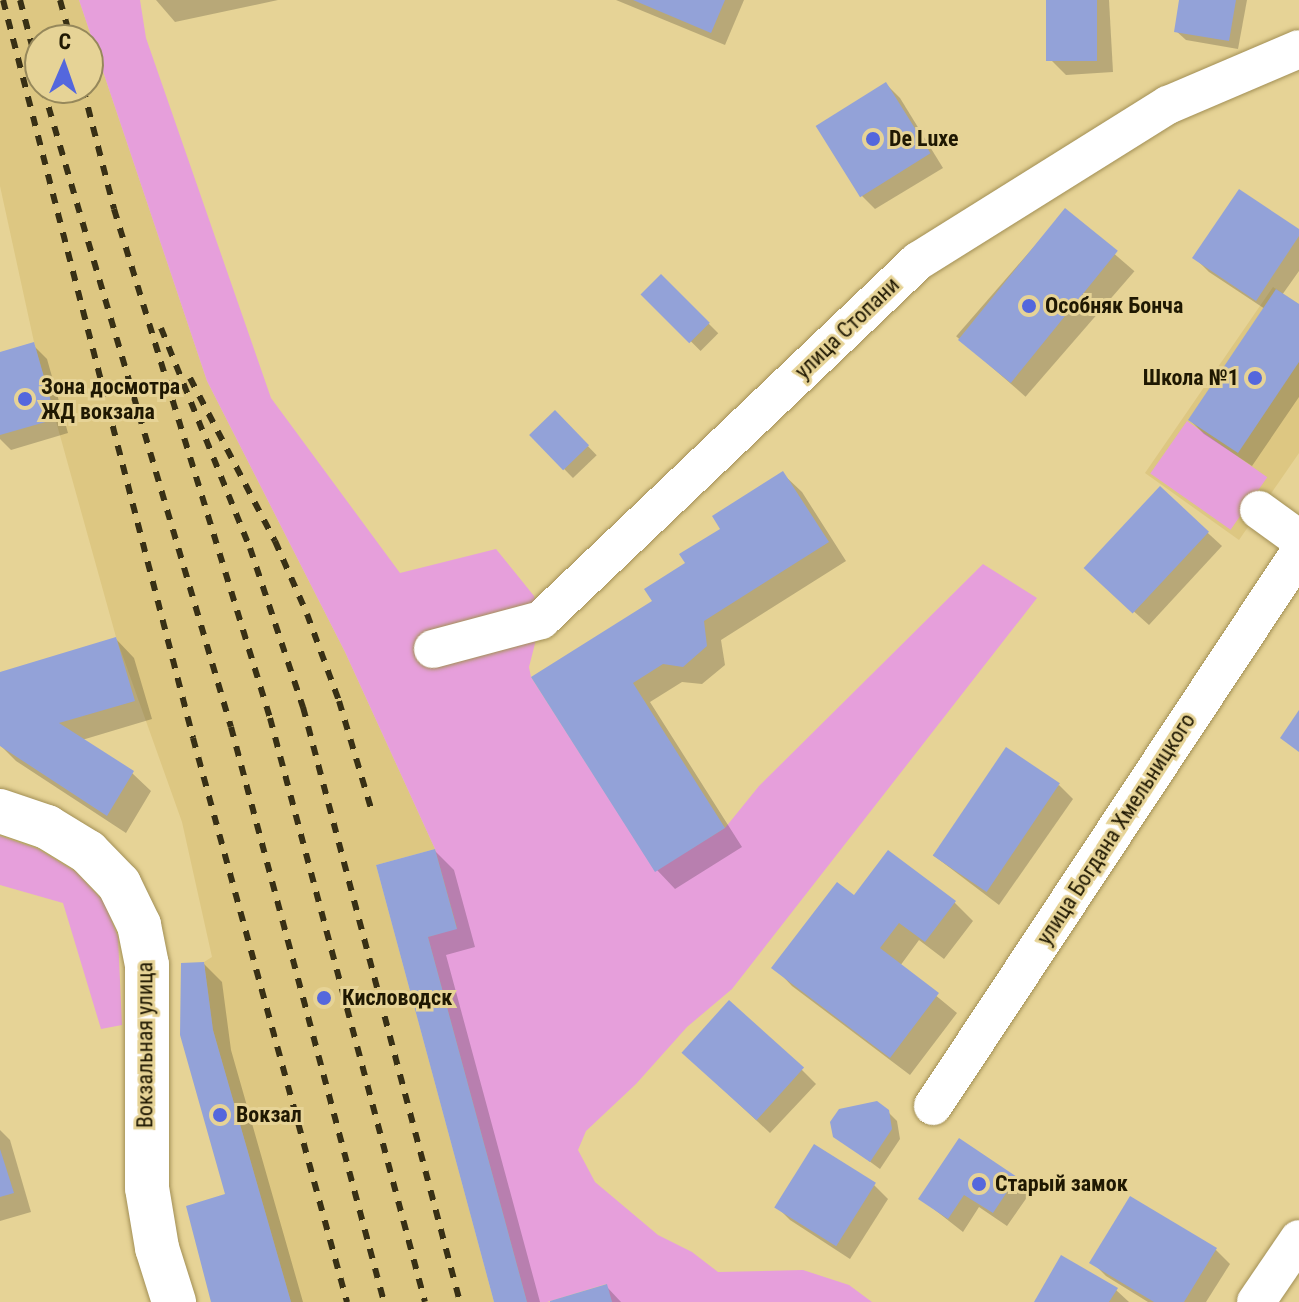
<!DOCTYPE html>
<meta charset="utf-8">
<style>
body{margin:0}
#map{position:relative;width:1299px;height:1302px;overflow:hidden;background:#e6d396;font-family:"Roboto Condensed",sans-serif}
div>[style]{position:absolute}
.built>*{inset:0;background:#ddc782}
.green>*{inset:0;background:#e69fdb;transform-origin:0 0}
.shadow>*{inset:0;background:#0003;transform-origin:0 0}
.building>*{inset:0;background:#93a2d8;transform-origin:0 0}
.roads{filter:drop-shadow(0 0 2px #a28f55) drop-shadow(0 0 2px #a28f55)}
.minor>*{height:38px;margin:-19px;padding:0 19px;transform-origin:19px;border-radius:19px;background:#fff}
.major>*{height:44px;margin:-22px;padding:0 22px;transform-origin:22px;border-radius:22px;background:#fff}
.rail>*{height:6px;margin-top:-3px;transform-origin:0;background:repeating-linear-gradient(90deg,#383015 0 10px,transparent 0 20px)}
.dots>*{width:22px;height:22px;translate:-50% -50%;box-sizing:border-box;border:4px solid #e6d396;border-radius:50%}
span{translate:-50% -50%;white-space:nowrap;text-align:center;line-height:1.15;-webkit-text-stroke:6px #e6d396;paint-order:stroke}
.poi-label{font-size:22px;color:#1f1802;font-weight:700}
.left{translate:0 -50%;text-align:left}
.right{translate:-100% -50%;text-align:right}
.street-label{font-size:22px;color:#1f1802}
.north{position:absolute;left:24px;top:24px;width:80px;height:80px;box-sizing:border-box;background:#e6d396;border:2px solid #96885b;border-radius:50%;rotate:2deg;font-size:22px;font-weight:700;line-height:32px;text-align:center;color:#1f1802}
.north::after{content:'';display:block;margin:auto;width:28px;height:36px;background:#5467dd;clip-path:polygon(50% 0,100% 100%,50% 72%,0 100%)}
</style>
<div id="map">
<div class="built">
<i style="clip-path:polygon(evenodd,0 0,79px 0,207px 381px,345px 652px,435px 849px,376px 865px,494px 1302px,291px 1302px,213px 1030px,204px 962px,212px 957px,182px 822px,116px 637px,34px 342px,0 186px,0 0,40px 40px,88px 40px,88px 88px,40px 88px,40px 40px)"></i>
<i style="clip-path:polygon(1273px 287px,1299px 304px,1299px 453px,1239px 540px,1145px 473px)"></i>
</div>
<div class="green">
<i style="clip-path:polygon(79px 0,140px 0,146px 38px,271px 398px,400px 573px,496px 549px,534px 596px,541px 620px,529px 667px,531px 677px,655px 871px,725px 828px,759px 786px,983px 564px,1037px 598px,732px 989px,687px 1027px,636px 1084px,586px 1131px,578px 1150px,595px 1182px,658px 1235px,692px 1252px,718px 1272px,803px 1270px,849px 1285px,872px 1302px,612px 1302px,606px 1284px,547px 1302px,527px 1302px,428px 937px,457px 928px,435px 849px,345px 652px,207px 381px)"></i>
<i style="left:1187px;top:421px;width:98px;height:64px;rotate:35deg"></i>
<i style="clip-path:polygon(0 836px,38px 849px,76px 872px,104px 902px,118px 937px,122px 1025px,101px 1029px,63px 903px,0 885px)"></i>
</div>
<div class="shadow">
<i style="clip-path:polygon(156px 0,278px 0,175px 22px)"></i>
<i style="clip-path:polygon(616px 0,744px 0,725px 45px)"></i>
<i style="clip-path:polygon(1048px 0,1109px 0,1113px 72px,1066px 75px,1052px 61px)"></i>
<i style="clip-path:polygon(1181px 0,1247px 0,1238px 49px,1186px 40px,1176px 31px)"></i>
<i style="clip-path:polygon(886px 84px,900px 98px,943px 168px,875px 209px,861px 195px,818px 126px)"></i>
<i style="left:1065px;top:211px;width:92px;height:166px;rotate:41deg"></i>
<i style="clip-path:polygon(1299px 232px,1299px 271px,1282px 295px,1299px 306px,1299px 397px,1252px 466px,1204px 434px,1190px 420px,1265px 309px,1209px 272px,1195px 258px)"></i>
<i style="left:661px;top:276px;width:81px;height:25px;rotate:45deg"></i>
<i style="clip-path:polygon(33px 345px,47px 359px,68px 433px,11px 450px,0 439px,0 354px)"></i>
<i style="left:555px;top:412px;width:60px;height:33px;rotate:46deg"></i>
<i style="clip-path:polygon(783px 474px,802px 492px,846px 561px,721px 640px,725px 665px,702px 684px,682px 682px,650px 702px,742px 847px,675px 889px,657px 870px,534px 678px,655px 602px,687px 564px)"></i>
<i style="clip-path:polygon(1160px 489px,1222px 546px,1149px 625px,1102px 583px)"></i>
<i style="clip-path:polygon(116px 639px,134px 658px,152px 719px,82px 740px,132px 773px,151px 791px,126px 833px,16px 761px,0 745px,0 674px)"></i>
<i style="clip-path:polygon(1059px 785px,1073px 799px,999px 905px,933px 855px)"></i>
<i style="clip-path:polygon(435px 851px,454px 870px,475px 947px,446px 955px,540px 1302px,496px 1302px,378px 866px)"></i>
<i style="clip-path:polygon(855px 898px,954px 902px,973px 921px,944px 959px,919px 940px,900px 966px,957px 1013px,910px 1075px,792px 986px,774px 967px)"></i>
<i style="clip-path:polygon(204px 964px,222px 982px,231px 1050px,303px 1302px,214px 1302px,227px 1196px)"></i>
<i style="clip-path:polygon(698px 1066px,802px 1070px,816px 1084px,770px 1133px)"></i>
<i style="clip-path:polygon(887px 1111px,897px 1121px,900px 1139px,880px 1169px,835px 1136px)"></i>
<i style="clip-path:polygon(0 1130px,10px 1140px,31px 1212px,0 1221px)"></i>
<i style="clip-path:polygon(960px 1141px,1016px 1179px,1030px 1193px,1007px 1226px,979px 1207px,963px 1232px,921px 1199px)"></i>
<i style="clip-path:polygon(874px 1185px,888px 1199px,850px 1259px,790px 1220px,776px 1206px)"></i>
<i style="clip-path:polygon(1216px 1250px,1230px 1264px,1206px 1302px,1148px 1302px,1106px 1276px,1092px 1262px)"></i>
<i style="clip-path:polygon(606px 1286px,621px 1302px,553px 1302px)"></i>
<i style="clip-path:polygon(1116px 1290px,1129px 1302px,1036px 1302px)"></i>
</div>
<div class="building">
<i style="clip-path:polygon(633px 0,725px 0,711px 33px)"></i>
<i style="left:1046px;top:0;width:51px;height:61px"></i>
<i style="clip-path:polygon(1179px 0,1236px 0,1229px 41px,1174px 32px)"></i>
<i style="left:886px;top:82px;width:84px;height:83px;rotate:58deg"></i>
<i style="clip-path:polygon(1239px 189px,1299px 229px,1299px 236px,1256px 301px,1192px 258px)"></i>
<i style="left:1065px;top:208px;width:68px;height:170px;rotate:39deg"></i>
<i style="left:661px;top:274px;width:69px;height:29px;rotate:45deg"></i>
<i style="clip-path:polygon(1276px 289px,1299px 304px,1299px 362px,1238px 453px,1188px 420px)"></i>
<i style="clip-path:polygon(34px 342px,56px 419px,0 435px,0 352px)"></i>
<i style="left:555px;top:410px;width:49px;height:36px;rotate:46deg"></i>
<i style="clip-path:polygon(783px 471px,829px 542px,704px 621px,707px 646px,683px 667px,663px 664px,633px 683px,725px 828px,655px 872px,531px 677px,652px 601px,644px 589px,685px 563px,679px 554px,720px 529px,712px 516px)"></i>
<i style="left:1160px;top:486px;width:67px;height:112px;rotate:43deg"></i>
<i style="clip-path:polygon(116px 637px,135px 701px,59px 723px,134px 771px,107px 816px,0 746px,0 672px)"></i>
<i style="clip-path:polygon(1299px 710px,1299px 752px,1280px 738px)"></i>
<i style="left:1006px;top:747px;width:65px;height:131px;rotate:34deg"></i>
<i style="clip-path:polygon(435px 849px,457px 929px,428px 937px,527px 1302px,494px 1302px,376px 865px)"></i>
<i style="clip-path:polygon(888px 850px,956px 901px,925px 942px,899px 923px,880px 948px,939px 993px,890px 1058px,771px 968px,837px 882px,854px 895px)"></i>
<i style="clip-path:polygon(204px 962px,213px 1030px,291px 1302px,211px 1302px,186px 1206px,225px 1194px,180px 1035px,181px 963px)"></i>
<i style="left:729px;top:1000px;width:101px;height:71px;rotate:42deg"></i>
<i style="clip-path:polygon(877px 1101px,889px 1110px,892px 1129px,870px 1162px,833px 1137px,830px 1122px,839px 1109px)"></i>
<i style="clip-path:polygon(959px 1138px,1017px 1177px,993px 1213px,964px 1195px,948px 1219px,918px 1199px)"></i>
<i style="left:814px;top:1144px;width:73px;height:75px;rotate:32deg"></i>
<i style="clip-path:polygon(0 1149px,14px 1193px,0 1197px)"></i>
<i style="clip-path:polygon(1130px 1196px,1217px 1248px,1184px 1302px,1154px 1302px,1089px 1263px)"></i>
<i style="clip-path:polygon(1061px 1255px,1118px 1288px,1109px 1302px,1034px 1302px)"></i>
<i style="clip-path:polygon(607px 1284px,612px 1302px,550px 1302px,550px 1301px)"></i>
</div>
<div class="roads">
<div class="minor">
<i style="left:1259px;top:510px;width:49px;rotate:35.9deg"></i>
<i style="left:433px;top:649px;width:112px;rotate:-15deg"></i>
<i style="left:541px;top:620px;width:521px;rotate:-43.6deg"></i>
<i style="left:918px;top:261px;width:295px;rotate:-32deg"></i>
<i style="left:1168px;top:105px;width:142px;rotate:-23.1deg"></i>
<i style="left:933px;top:1106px;width:663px;rotate:-56.5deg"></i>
<i style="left:1256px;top:1302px;width:76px;rotate:-55.7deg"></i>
</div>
<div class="major">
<i style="left:0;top:811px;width:50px;rotate:18.8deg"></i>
<i style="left:47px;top:827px;width:48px;rotate:31.4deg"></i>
<i style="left:88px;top:852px;width:45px;rotate:45.9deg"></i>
<i style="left:119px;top:884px;width:46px;rotate:64deg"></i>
<i style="left:139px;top:925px;width:41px;rotate:78.7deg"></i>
<i style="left:147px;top:965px;width:223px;rotate:90deg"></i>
<i style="left:147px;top:1188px;width:61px;rotate:80.5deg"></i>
<i style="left:157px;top:1248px;width:57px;rotate:72.5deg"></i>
</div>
</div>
<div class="rail">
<i style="left:3px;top:0;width:762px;rotate:75.56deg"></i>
<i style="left:193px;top:738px;width:585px;rotate:74.73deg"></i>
<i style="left:20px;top:0;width:79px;rotate:75.3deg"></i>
<i style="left:60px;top:0;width:41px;rotate:74.6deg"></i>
<i style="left:43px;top:88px;width:666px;rotate:73.61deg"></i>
<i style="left:231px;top:727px;width:595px;rotate:75.1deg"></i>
<i style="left:83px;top:88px;width:125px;rotate:75.6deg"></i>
<i style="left:114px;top:209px;width:532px;rotate:72.96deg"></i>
<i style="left:270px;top:718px;width:604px;rotate:75.14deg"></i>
<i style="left:161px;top:328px;width:237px;rotate:68deg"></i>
<i style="left:250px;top:548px;width:168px;rotate:71.6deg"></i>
<i style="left:303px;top:707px;width:615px;rotate:75.22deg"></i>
<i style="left:190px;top:378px;width:184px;rotate:62.5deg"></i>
<i style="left:275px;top:541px;width:80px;rotate:66.3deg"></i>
<i style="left:307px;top:614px;width:93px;rotate:69.8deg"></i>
<i style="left:339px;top:701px;width:116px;rotate:73.4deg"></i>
</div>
<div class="dots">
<i style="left:873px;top:139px;background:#5467dd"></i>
<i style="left:1029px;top:306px;background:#5467dd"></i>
<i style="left:1255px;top:378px;background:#5467dd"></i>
<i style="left:25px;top:399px;background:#5467dd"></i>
<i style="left:324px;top:998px;background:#5467dd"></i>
<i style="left:220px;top:1115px;background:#5467dd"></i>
<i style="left:979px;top:1184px;background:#5467dd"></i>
</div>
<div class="poi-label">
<span class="left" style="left:889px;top:139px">De Luxe</span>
<span class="left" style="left:1045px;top:306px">Особняк Бонча</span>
<span class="right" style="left:1239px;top:378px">Школа №1</span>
<span class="left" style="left:41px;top:399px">Зона досмотра<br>ЖД вокзала</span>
<span class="left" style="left:342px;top:998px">Кисловодск</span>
<span class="left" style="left:236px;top:1115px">Вокзал</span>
<span class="left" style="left:995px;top:1184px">Старый замок</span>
</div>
<div class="street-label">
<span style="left:847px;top:328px;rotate:-44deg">улица Стопани</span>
<span style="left:1116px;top:829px;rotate:-57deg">улица Богдана Хмельницкого</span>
<span style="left:145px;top:1045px;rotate:-90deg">Вокзальная улица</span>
</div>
<div class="north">С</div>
</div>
